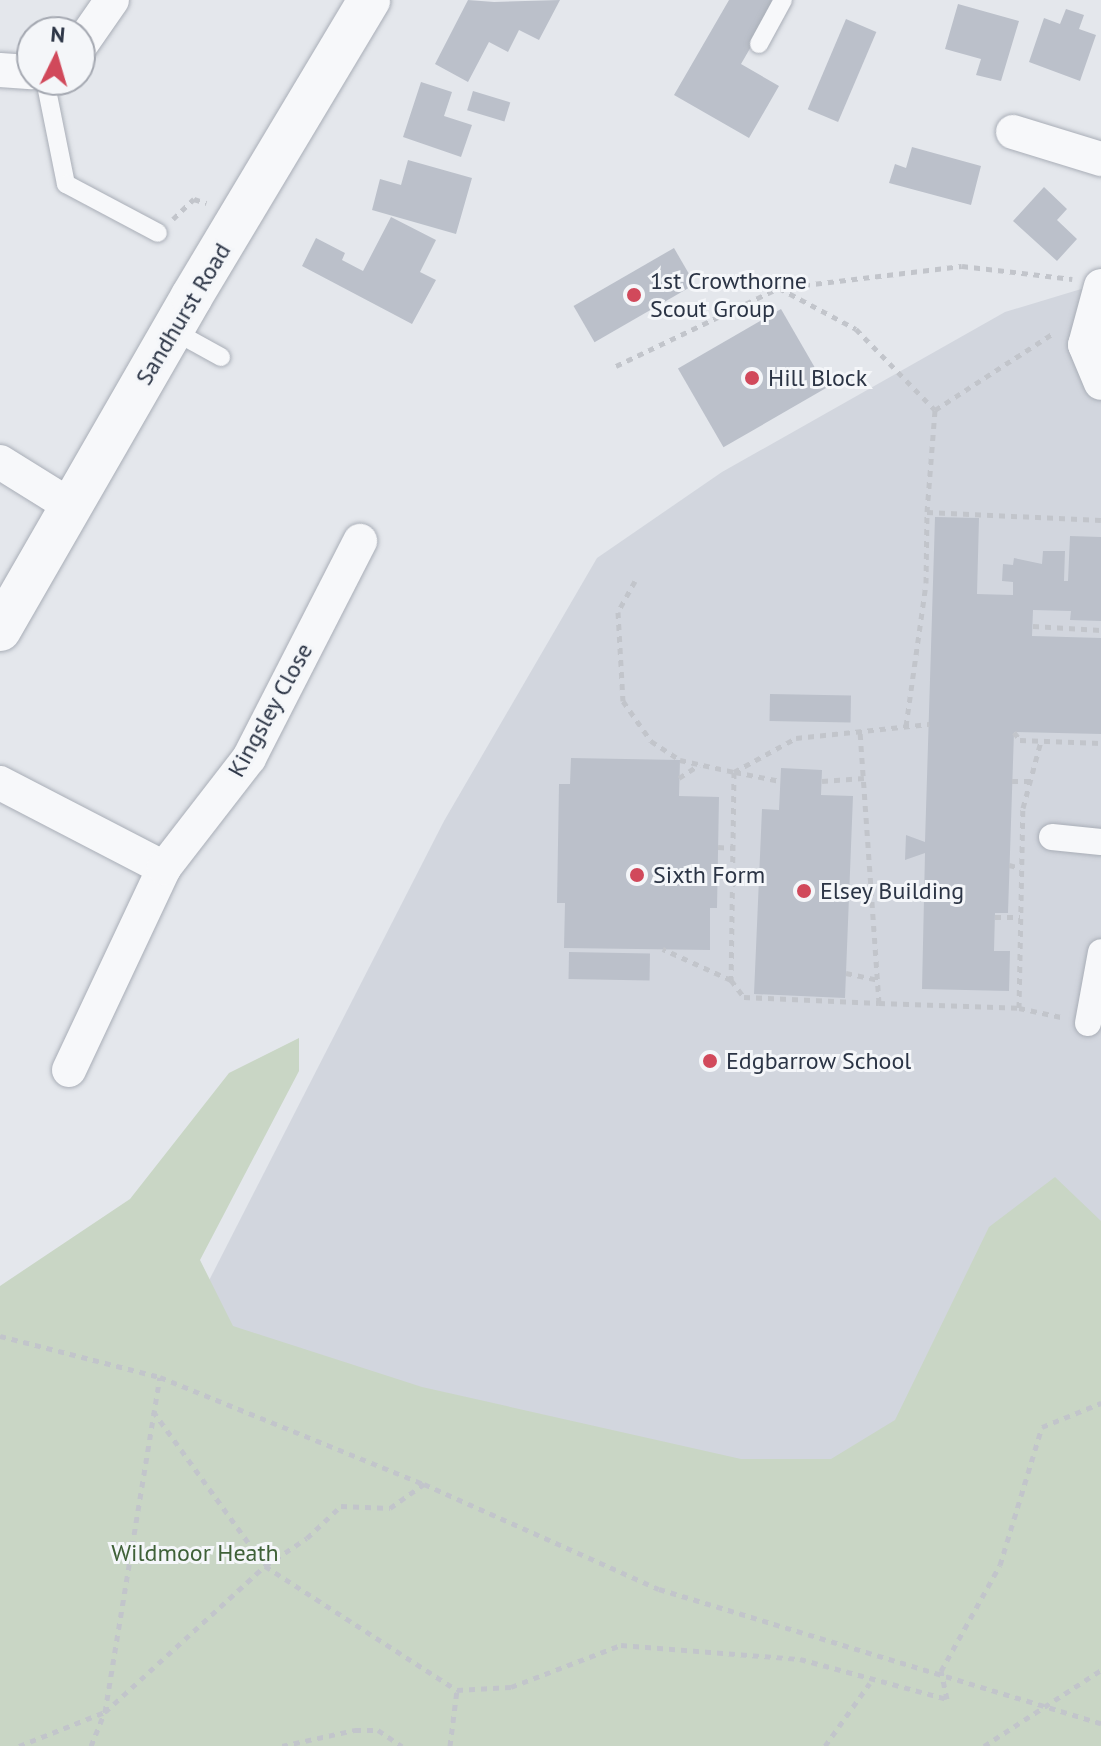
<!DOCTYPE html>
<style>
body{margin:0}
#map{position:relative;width:1101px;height:1746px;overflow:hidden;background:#e4e7ec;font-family:"PT Sans",sans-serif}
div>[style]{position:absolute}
.built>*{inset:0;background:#d2d6de}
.green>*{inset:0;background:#c9d6c5}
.building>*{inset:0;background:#bbc0ca;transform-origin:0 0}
.path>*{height:5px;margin-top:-2.5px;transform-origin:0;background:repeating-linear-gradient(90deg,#c2c5cb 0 6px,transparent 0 12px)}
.roads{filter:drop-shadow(0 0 2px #a9aeb7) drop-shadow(0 0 2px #a9aeb7)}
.service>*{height:18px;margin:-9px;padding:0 9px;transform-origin:9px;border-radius:9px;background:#f7f8fa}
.pedestrian>*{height:26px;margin:-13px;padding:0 13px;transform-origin:13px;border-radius:13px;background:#f7f8fa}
.minor>*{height:34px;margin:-17px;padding:0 17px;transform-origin:17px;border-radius:17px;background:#f7f8fa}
.tertiary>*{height:42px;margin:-21px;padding:0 21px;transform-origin:21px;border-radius:21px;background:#f7f8fa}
.dots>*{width:22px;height:22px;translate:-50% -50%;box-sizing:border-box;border:4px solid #f4f6f9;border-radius:50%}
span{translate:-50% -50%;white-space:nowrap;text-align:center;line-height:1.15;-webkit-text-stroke:6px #f4f6f9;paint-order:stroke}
.poi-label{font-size:24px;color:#2b3445}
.left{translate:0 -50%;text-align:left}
.street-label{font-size:24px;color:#2b3445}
.park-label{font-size:24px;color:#3f6138}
.north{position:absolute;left:16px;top:16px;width:80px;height:80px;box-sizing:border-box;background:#f4f6f9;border:2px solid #a4a8b1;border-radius:50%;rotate:5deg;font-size:22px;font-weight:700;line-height:32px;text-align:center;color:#2b3445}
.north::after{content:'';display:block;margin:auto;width:28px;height:36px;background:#d1495b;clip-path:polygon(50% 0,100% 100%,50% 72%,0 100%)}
</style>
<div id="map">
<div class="built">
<i style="clip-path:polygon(1101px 283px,1101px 1302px,1001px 1608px,175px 1347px,444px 821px,597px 558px,722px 472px,1005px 312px)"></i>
</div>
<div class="green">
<i style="clip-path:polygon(299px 1038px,299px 1071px,200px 1260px,233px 1326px,422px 1387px,741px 1459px,831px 1459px,895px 1420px,989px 1227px,1055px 1177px,1101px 1221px,1101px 1746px,0 1746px,0 1286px,130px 1199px,229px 1073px)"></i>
</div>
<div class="building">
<i style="clip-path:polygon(468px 0,494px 2px,560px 0,539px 40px,519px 30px,508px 52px,489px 42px,468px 82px,435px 64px)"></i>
<i style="clip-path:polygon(729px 0,778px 0,741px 64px,779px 86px,749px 138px,674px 95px)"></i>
<i style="clip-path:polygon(958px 4px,1019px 21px,1001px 81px,976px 75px,981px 59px,945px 49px)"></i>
<i style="clip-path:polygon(1066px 9px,1084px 15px,1079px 29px,1096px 35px,1080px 81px,1029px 62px,1044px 18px,1060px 24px)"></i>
<i style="left:846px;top:19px;width:33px;height:98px;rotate:23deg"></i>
<i style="clip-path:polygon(421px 82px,452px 92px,444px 116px,472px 125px,461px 157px,403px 137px)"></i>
<i style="left:473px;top:91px;width:39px;height:20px;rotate:17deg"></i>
<i style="clip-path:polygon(912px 147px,981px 166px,971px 205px,889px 183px,895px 164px,906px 168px)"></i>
<i style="clip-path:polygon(408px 160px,472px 178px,456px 234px,372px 210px,380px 179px,401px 185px)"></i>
<i style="clip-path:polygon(1044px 187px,1067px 209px,1057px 220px,1077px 239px,1057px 261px,1013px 221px)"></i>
<i style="clip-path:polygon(391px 217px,436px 240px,420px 272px,436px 280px,412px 324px,302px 266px,316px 238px,345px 253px,342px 260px,363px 271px)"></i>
<i style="left:674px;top:248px;width:42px;height:116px;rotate:60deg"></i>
<i style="left:781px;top:309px;width:91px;height:119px;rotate:60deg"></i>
<i style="clip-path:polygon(935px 517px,979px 518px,977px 594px,1013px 595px,1013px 582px,1002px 581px,1003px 564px,1013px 565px,1014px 558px,1042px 564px,1043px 551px,1065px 551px,1064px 581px,1068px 581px,1070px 536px,1101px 537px,1101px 621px,1070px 620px,1071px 611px,1033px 610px,1032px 636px,1101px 638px,1101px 734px,1014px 732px,1008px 913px,995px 913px,994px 951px,1010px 951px,1009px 991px,922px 989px,925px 853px,905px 860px,906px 835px,925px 842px)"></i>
<i style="left:770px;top:694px;width:81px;height:27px;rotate:1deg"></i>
<i style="clip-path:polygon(571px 758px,680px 760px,679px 796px,719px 797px,717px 908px,710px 908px,710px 950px,564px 948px,565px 903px,557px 903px,559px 784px,570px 784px)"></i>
<i style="clip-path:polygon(781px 768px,822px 770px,821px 795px,853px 796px,845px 998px,754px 994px,762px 809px,779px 810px)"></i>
<i style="left:569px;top:952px;width:81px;height:27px;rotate:1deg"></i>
</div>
<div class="path">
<i style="left:173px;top:219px;width:29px;rotate:-44deg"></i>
<i style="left:194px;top:199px;width:13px;rotate:18deg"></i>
<i style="left:780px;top:288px;width:183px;rotate:-6.9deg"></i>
<i style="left:962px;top:266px;width:111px;rotate:6.7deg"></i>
<i style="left:616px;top:366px;width:181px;rotate:-25.6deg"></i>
<i style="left:779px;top:288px;width:87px;rotate:28deg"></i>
<i style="left:856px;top:329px;width:113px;rotate:45.7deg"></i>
<i style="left:927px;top:512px;width:102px;rotate:-85.5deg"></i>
<i style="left:935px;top:410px;width:143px;rotate:-33deg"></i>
<i style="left:635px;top:581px;width:35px;rotate:119deg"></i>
<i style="left:618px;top:612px;width:89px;rotate:86.8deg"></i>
<i style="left:623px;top:701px;width:49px;rotate:55deg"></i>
<i style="left:651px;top:741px;width:35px;rotate:33deg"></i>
<i style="left:680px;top:760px;width:55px;rotate:12.5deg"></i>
<i style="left:734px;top:772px;width:208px;rotate:90.8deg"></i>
<i style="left:731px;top:980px;width:75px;rotate:-155.5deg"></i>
<i style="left:1033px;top:626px;width:68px;rotate:3.4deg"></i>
<i style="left:906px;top:726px;width:144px;rotate:-82deg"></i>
<i style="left:926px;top:583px;width:71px;rotate:-89.2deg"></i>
<i style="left:927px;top:512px;width:174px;rotate:2.6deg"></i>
<i style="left:1014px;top:732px;width:10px;rotate:53deg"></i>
<i style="left:1020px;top:740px;width:81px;rotate:2.1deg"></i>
<i style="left:734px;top:772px;width:71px;rotate:-28.7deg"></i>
<i style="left:796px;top:738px;width:134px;rotate:-6deg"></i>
<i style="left:735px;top:772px;width:46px;rotate:11.3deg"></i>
<i style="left:679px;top:778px;width:24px;rotate:-33deg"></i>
<i style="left:822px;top:781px;width:42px;rotate:-4.1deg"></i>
<i style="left:1012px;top:781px;width:18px"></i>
<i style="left:718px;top:847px;width:15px;rotate:4deg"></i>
<i style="left:1009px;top:865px;width:12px;rotate:14deg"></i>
<i style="left:995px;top:917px;width:25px"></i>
<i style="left:846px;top:973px;width:33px;rotate:12deg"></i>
<i style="left:731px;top:980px;width:21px;rotate:53deg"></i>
<i style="left:744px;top:997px;width:135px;rotate:2.5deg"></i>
<i style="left:879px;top:1003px;width:273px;rotate:-94deg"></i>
<i style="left:879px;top:1003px;width:140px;rotate:2deg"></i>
<i style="left:1019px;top:1008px;width:200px;rotate:-88.9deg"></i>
<i style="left:1023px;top:808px;width:69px;rotate:-75deg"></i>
<i style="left:1019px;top:1008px;width:43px;rotate:12.1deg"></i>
<i style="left:0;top:1336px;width:165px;rotate:14.4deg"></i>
<i style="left:160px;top:1377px;width:285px;rotate:22.1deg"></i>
<i style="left:424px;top:1484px;width:257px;rotate:24.1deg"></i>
<i style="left:659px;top:1589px;width:462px;rotate:16.9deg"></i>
<i style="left:153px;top:1411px;width:191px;rotate:54.1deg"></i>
<i style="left:265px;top:1566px;width:229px;rotate:32.9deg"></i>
<i style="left:457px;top:1690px;width:54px;rotate:-3.2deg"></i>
<i style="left:511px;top:1687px;width:118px;rotate:-20.9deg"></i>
<i style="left:621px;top:1645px;width:180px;rotate:4.5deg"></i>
<i style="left:800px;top:1659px;width:152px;rotate:15.2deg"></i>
<i style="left:947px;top:1699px;width:29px;rotate:-102deg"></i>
<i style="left:941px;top:1671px;width:121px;rotate:-60.9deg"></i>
<i style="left:1000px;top:1565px;width:144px;rotate:-73.1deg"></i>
<i style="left:1042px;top:1427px;width:64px;rotate:-22.1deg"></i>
<i style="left:19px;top:1746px;width:92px;rotate:-21.6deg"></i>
<i style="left:105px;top:1712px;width:339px;rotate:-80.7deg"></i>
<i style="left:91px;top:1746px;width:37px;rotate:-68deg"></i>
<i style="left:105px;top:1712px;width:217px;rotate:-42.4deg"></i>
<i style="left:265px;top:1566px;width:50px;rotate:-33.7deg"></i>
<i style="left:307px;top:1538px;width:47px;rotate:-43.3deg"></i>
<i style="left:341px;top:1506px;width:49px;rotate:2.3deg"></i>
<i style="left:390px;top:1508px;width:42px;rotate:-35.2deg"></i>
<i style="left:282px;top:1746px;width:75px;rotate:-12.4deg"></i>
<i style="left:355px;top:1730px;width:23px"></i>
<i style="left:378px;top:1730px;width:29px;rotate:34deg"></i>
<i style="left:450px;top:1746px;width:56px;rotate:-82.9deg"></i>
<i style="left:825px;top:1746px;width:77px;rotate:-54.5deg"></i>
<i style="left:984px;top:1746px;width:140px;rotate:-33deg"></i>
</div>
<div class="roads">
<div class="service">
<i style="left:759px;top:44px;width:50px;rotate:-61.4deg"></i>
<i style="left:45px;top:80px;width:106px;rotate:78.6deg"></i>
<i style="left:66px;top:184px;width:104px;rotate:28deg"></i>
<i style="left:172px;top:330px;width:56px;rotate:28.9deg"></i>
</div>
<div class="pedestrian">
<i style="left:1052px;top:837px;width:49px;rotate:5.8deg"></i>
<i style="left:1088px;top:1023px;width:72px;rotate:-79.6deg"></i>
</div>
<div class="minor">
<i style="left:80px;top:46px;width:56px;rotate:-55.2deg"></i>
<i style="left:0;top:70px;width:32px;rotate:4deg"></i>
<i style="left:1013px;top:132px;width:92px;rotate:17.1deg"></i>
<i style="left:1101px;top:286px;width:61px;rotate:105.2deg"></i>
<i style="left:1085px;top:345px;width:41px;rotate:67.2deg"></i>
<i style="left:0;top:462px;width:81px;rotate:31.9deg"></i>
<i style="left:0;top:783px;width:185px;rotate:27.4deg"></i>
<i style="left:69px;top:1070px;width:223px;rotate:-64.8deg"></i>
<i style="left:164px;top:868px;width:139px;rotate:-52.3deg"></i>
<i style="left:249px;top:758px;width:244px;rotate:-62.9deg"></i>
</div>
<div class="tertiary">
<i style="left:0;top:630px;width:385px;rotate:-60.1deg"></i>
<i style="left:192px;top:296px;width:345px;rotate:-59.1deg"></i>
</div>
</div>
<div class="dots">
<i style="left:634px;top:295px;background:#d1495b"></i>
<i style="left:752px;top:378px;background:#d1495b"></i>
<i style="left:637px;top:875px;background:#d1495b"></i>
<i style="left:804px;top:891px;background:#d1495b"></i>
<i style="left:710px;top:1061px;background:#d1495b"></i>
</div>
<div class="poi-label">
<span class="left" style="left:650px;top:295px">1st Crowthorne<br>Scout Group</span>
<span class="left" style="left:768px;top:378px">Hill Block</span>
<span class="left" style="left:653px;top:875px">Sixth Form</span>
<span class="left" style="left:820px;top:891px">Elsey Building</span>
<span class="left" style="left:726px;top:1061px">Edgbarrow School</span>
</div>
<div class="street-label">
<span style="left:183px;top:314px;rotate:-59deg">Sandhurst Road</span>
<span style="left:270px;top:710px;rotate:-61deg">Kingsley Close</span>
</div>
<div class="park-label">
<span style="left:195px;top:1553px">Wildmoor Heath</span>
</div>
<div class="north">N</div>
</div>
